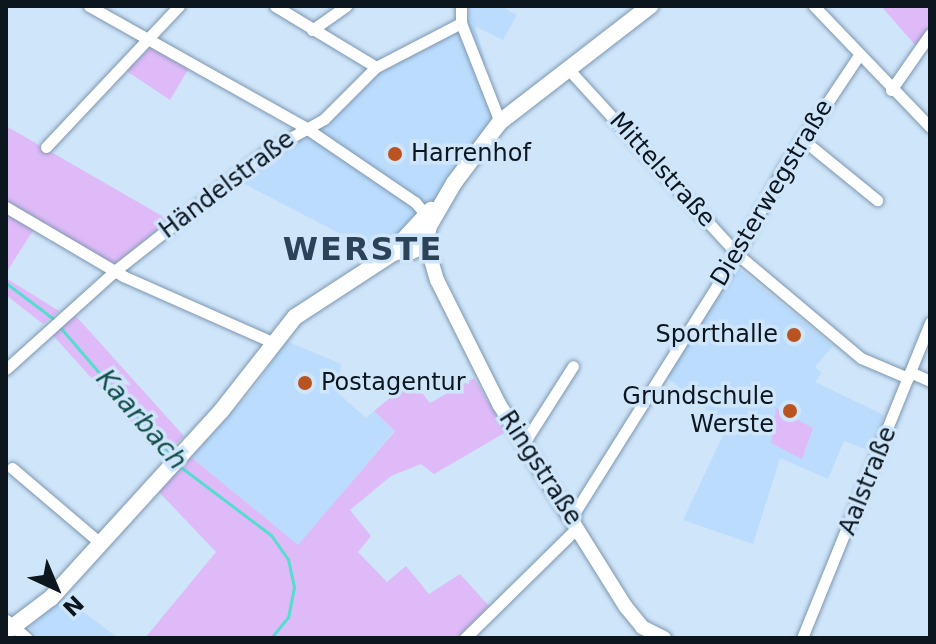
<!DOCTYPE html>
<meta charset="utf-8">
<style>
body{margin:0}
#map{position:relative;width:936px;height:644px;overflow:hidden;background:#cfe5fa;font-family:"DejaVu Sans",sans-serif}
div>[style]{position:absolute}
.built>*{inset:0;background:#bbdcfd}
.green>*{inset:0;background:#dfbaf9;transform-origin:0 0}
.stream>*{height:3px;margin:-1.5px;padding:0 1.5px;transform-origin:1.5px;border-radius:1.5px;background:#55ddce}
.roads{filter:drop-shadow(0 0 2px #7d97b0) drop-shadow(0 0 2px #7d97b0)}
.minor>*{height:11px;margin:-5.5px;padding:0 5.5px;transform-origin:5.5px;border-radius:5.5px;background:#fff}
.tertiary>*{height:14px;margin:-7px;padding:0 7px;transform-origin:7px;border-radius:7px;background:#fff}
.secondary>*{height:16px;margin:-8px;padding:0 8px;transform-origin:8px;border-radius:8px;background:#fff}
.dots>*{width:22px;height:22px;translate:-50% -50%;box-sizing:border-box;border:4px solid #cfe5fa;border-radius:50%}
span{translate:-50% -50%;white-space:nowrap;text-align:center;line-height:1.15;-webkit-text-stroke:7px #cfe5fa;paint-order:stroke}
.poi-label{font-size:24px;color:#0c161f}
.left{translate:0 -50%;text-align:left}
.right{translate:-100% -50%;text-align:right}
.street-label{font-size:24px;color:#0c161f}
.water-label{font-size:26px;color:#134e48;font-style:italic}
.district-label{font-size:32px;color:#2b4258;font-weight:700;letter-spacing:2px}
.frame{position:absolute;inset:0;border:8px solid #0c161f;pointer-events:none}
.north{position:absolute;left:16px;top:548px;width:80px;height:80px;-webkit-text-stroke:6px #cfe5fa;paint-order:stroke;rotate:136deg;font-size:22px;font-weight:700;line-height:32px;text-align:center;color:#0c161f}
.north::after{content:'';display:block;margin:auto;width:28px;height:36px;background:#0c161f;clip-path:polygon(50% 0,100% 100%,50% 72%,0 100%)}
</style>
<div id="map">
<div class="built">
<i style="clip-path:polygon(470px 6px,501px 6px,517px 15px,503px 40px,475px 26px,486px 64px,478px 68px,498px 121px,452px 182px,385px 257px,235px 179px,378px 70px,468px 23px)"></i>
<i style="clip-path:polygon(739px 269px,833px 346px,815px 367px,822px 373px,815px 382px,884px 415px,872px 452px,844px 441px,828px 479px,780px 458px,753px 544px,683px 520px,727px 427px,667px 377px,731px 272px)"></i>
<i style="clip-path:polygon(286px 341px,341px 364px,338px 393px,366px 418px,374px 411px,395px 430px,298px 546px,191px 457px,252px 391px)"></i>
<i style="clip-path:polygon(64px 597px,118px 638px,38px 638px,30px 627px)"></i>
</div>
<div class="green">
<i style="clip-path:polygon(881px 6px,930px 6px,930px 25px,916px 46px)"></i>
<i style="clip-path:polygon(152px 47px,189px 68px,170px 100px,125px 70px)"></i>
<i style="clip-path:polygon(6px 126px,169px 220px,114px 265px,6px 203px)"></i>
<i style="clip-path:polygon(6px 213px,34px 229px,6px 273px)"></i>
<i style="clip-path:polygon(6px 278px,59px 311px,43px 324px,6px 295px)"></i>
<i style="left:75px;top:315px;width:163px;height:30px;rotate:48deg"></i>
<i style="clip-path:polygon(474px 378px,506px 432px,434px 474px,421px 464px,391px 476px,350px 510px,371px 536px,358px 552px,387px 582px,406px 566px,429px 594px,460px 574px,489px 606px,457px 638px,145px 638px,216px 552px,159px 492px,191px 457px,298px 545px,395px 431px,374px 411px,412px 380px,430px 403px)"></i>
<i style="clip-path:polygon(776px 408px,813px 428px,802px 459px,771px 443px)"></i>
</div>
<div class="stream">
<i style="left:6px;top:283px;width:61px;rotate:37.1deg"></i>
<i style="left:59px;top:326px;width:172px;rotate:49.3deg"></i>
<i style="left:178px;top:465px;width:116px;rotate:37deg"></i>
<i style="left:271px;top:535px;width:29px;rotate:55deg"></i>
<i style="left:288px;top:559px;width:29px;rotate:78deg"></i>
<i style="left:294px;top:587px;width:31px;rotate:101deg"></i>
<i style="left:288px;top:617px;width:27px;rotate:129deg"></i>
</div>
<div class="roads">
<div class="minor">
<i style="left:89px;top:6px;width:249px;rotate:29.3deg"></i>
<i style="left:306px;top:128px;width:132px;rotate:34.2deg"></i>
<i style="left:415px;top:202px;width:17px;rotate:50deg"></i>
<i style="left:275px;top:6px;width:118px;rotate:31.1deg"></i>
<i style="left:461px;top:6px;width:17px;rotate:90deg"></i>
<i style="left:461px;top:23px;width:106px;rotate:68.5deg"></i>
<i style="left:814px;top:6px;width:168px;rotate:46.2deg"></i>
<i style="left:312px;top:30px;width:42px;rotate:-35.2deg"></i>
<i style="left:571px;top:72px;width:246px;rotate:47.6deg"></i>
<i style="left:737px;top:254px;width:162px;rotate:40deg"></i>
<i style="left:861px;top:358px;width:51px;rotate:23.1deg"></i>
<i style="left:891px;top:90px;width:68px;rotate:-55.1deg"></i>
<i style="left:802px;top:139px;width:97px;rotate:39.1deg"></i>
<i style="left:46px;top:147px;width:194px;rotate:-46.7deg"></i>
<i style="left:6px;top:207px;width:136px;rotate:30.5deg"></i>
<i style="left:123px;top:276px;width:163px;rotate:23.9deg"></i>
<i style="left:6px;top:369px;width:148px;rotate:-42deg"></i>
<i style="left:116px;top:270px;width:192px;rotate:-38.2deg"></i>
<i style="left:267px;top:151px;width:65px;rotate:-29.3deg"></i>
<i style="left:324px;top:119px;width:74px;rotate:-45deg"></i>
<i style="left:376px;top:67px;width:96px;rotate:-27.4deg"></i>
<i style="left:910px;top:372px;width:22px;rotate:24deg"></i>
<i style="left:524px;top:443px;width:91px;rotate:-57.5deg"></i>
<i style="left:12px;top:468px;width:116px;rotate:40.4deg"></i>
<i style="left:6px;top:620px;width:28px;rotate:41deg"></i>
<i style="left:465px;top:638px;width:153px;rotate:-44.5deg"></i>
<i style="left:574px;top:531px;width:19px;rotate:-87deg"></i>
<i style="left:575px;top:512px;width:305px;rotate:-57.9deg"></i>
<i style="left:737px;top:254px;width:97px;rotate:-61.6deg"></i>
<i style="left:783px;top:169px;width:137px;rotate:-56.3deg"></i>
<i style="left:802px;top:638px;width:341px;rotate:-67.9deg"></i>
</div>
<div class="tertiary">
<i style="left:426px;top:242px;width:40px;rotate:74deg"></i>
<i style="left:437px;top:280px;width:139px;rotate:63.4deg"></i>
<i style="left:499px;top:404px;width:239px;rotate:58deg"></i>
<i style="left:626px;top:607px;width:26px;rotate:51deg"></i>
<i style="left:642px;top:627px;width:25px;rotate:27deg"></i>
</div>
<div class="secondary">
<i style="left:403px;top:240px;width:14px;rotate:54deg"></i>
<i style="left:411px;top:251px;width:15px;rotate:-20deg"></i>
<i style="left:425px;top:246px;width:20px;rotate:-79deg"></i>
<i style="left:429px;top:226px;width:50px;rotate:-59.8deg"></i>
<i style="left:454px;top:183px;width:76px;rotate:-53deg"></i>
<i style="left:500px;top:122px;width:190px;rotate:-37.7deg"></i>
<i style="left:396px;top:248px;width:52px;rotate:-47.4deg"></i>
<i style="left:6px;top:632px;width:56px;rotate:-37.1deg"></i>
<i style="left:51px;top:598px;width:254px;rotate:-47.7deg"></i>
<i style="left:222px;top:410px;width:118px;rotate:-51.9deg"></i>
<i style="left:295px;top:317px;width:117px;rotate:-33.1deg"></i>
<i style="left:393px;top:253px;width:15px;rotate:-16deg"></i>
</div>
</div>
<div class="dots">
<i style="left:395px;top:154px;background:#b95421"></i>
<i style="left:794px;top:335px;background:#b95421"></i>
<i style="left:305px;top:383px;background:#b95421"></i>
<i style="left:790px;top:411px;background:#b95421"></i>
</div>
<div class="poi-label">
<span class="left" style="left:411px;top:154px">Harrenhof</span>
<span class="right" style="left:778px;top:335px">Sporthalle</span>
<span class="left" style="left:321px;top:383px">Postagentur</span>
<span class="right" style="left:774px;top:411px">Grundschule<br>Werste</span>
</div>
<div class="street-label">
<span style="left:662px;top:170px;rotate:48deg">Mittelstraße</span>
<span style="left:227px;top:185px;rotate:-37deg">Händelstraße</span>
<span style="left:772px;top:193px;rotate:-59deg">Diesterwegstraße</span>
<span style="left:540px;top:468px;rotate:57deg">Ringstraße</span>
<span style="left:868px;top:481px;rotate:-68deg">Aalstraße</span>
</div>
<div class="water-label">
<span style="left:141px;top:420px;rotate:49deg">Kaarbach</span>
</div>
<div class="district-label">
<span style="left:363px;top:249px">WERSTE</span>
</div>
<div class="frame"></div>
<div class="north">N</div>
</div>
